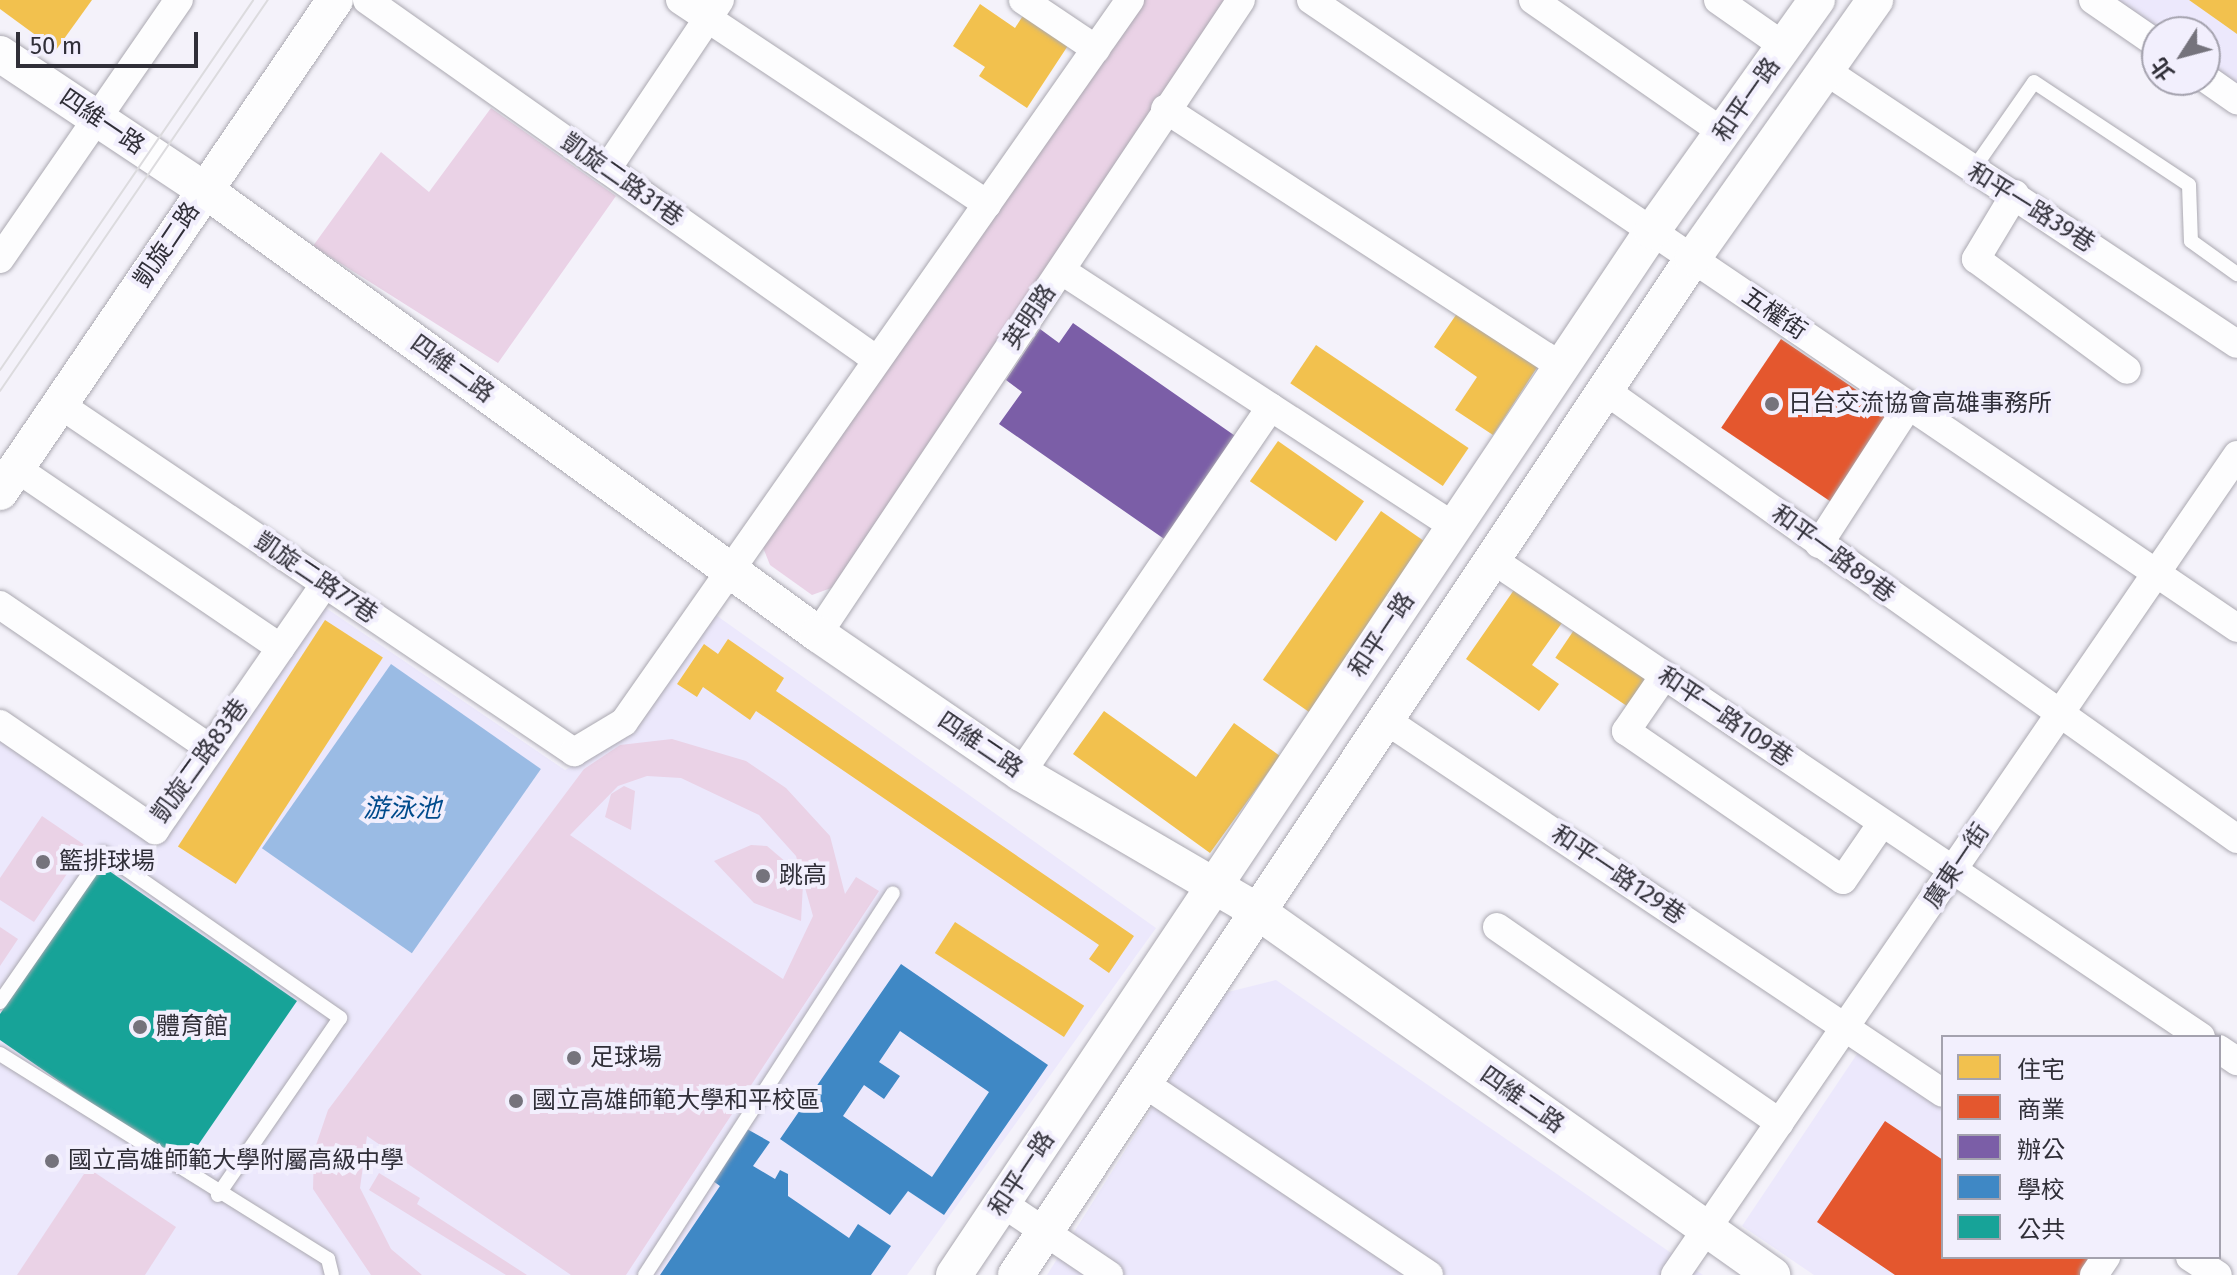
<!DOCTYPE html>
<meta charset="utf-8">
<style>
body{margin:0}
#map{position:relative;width:2237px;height:1275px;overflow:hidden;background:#f4f2fa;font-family:"Fira Sans","Noto Sans TC",sans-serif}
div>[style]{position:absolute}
.built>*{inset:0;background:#ece8fc}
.green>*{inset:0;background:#ead2e6}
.water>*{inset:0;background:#9abbe4;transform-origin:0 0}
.homes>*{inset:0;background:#f2c14e;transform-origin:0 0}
.shops>*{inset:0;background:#e4572e;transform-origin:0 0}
.offices>*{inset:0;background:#7b5ea7}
.schools>*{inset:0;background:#3f88c5}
.public>*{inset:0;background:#17a398}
.roads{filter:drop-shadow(0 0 2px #aba9b1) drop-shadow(0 0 2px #aba9b1)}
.service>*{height:14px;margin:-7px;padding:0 7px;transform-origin:7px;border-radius:7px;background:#fdfdfe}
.minor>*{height:28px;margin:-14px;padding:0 14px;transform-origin:14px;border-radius:14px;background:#fdfdfe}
.tertiary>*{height:36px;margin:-18px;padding:0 18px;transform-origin:18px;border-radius:18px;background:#fdfdfe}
.tram>*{height:2px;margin:-1px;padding:0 1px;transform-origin:1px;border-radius:1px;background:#dcdbde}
.dots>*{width:22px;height:22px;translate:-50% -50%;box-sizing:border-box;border:4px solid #f2effd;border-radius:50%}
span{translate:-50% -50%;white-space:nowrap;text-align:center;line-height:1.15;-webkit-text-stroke:8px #f2effd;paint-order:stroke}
.street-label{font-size:24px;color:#302f38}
.poi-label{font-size:24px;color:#302f38}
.left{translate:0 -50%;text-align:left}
.water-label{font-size:26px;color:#004b8c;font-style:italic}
.legend{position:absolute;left:1941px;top:1035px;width:280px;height:224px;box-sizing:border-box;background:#f2effd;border:2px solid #a4a2ae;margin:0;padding:10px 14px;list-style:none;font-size:24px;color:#302f38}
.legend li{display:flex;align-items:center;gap:16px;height:40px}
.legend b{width:40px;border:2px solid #a4a2ae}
.north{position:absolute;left:2141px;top:16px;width:80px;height:80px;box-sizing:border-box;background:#f2effd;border:2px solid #a4a2ae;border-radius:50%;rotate:234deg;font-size:22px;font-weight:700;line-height:32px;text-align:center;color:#302f38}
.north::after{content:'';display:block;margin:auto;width:28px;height:36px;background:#75737c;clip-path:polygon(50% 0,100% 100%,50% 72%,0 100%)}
.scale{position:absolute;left:16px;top:32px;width:182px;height:36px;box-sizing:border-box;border:4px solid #302f38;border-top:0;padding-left:10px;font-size:24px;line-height:28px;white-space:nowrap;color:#302f38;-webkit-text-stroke:6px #f2effd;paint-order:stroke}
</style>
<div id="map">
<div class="built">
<i style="clip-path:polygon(2112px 0,2237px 0,2237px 88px,2205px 66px,2205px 32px,2157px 32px)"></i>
<i style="clip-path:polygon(323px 606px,565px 770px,634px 733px,713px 613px,1156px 928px,907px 1275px,0 1275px,0 740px,157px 847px)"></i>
<i style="clip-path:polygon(1276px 980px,1703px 1275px,1047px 1275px,1224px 993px)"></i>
<i style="clip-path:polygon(1873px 1030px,1943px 1076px,1943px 1257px,2115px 1257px,2105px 1275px,1814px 1275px,1742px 1226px)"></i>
</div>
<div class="green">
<i style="clip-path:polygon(1144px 0,1241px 0,834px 587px,812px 595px,770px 565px,762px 545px)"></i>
<i style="clip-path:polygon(491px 108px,616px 196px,498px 363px,313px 246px,381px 152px,429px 192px)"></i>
<i style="clip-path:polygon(evenodd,672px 739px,746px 761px,786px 788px,830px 836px,845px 894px,856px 877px,879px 891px,626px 1275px,571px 1275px,367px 1136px,360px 1188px,391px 1249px,422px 1275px,371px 1275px,313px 1189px,314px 1151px,328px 1110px,584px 769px,620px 745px,672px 739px,681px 778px,759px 815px,796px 856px,813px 916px,783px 979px,570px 835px,618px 786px,647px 776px,681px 778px)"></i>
<i style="clip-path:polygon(624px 786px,635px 791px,631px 830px,605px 817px,611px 794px)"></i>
<i style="clip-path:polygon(42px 816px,86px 846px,34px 922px,0 900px,0 878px)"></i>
<i style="clip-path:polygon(751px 845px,767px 846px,793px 868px,803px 884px,801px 921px,754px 903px,714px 861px)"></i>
<i style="clip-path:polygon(0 927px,18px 939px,0 966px)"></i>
<i style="clip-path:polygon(88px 1168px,176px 1227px,145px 1275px,17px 1275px)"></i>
<i style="clip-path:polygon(379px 1173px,420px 1198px,417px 1204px,527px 1275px,506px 1275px,369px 1190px)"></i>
</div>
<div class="water">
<i style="left:391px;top:664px;width:183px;height:225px;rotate:35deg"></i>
</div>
<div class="homes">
<i style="clip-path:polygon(0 0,92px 0,56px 50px,0 9px)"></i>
<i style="clip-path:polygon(2189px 0,2237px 0,2237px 34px,2223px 24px)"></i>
<i style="clip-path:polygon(980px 4px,1015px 28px,1024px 14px,1069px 44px,1027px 108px,979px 76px,985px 67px,953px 46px)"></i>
<i style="clip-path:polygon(1458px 312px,1538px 366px,1493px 435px,1455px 410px,1477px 377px,1434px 347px)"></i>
<i style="left:1316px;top:345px;width:184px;height:46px;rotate:34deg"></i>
<i style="left:1278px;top:441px;width:105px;height:49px;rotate:35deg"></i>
<i style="left:1381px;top:511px;width:59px;height:206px;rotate:35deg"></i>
<i style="clip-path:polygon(1516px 587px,1564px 620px,1532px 665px,1559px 684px,1539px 711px,1466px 659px)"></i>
<i style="left:325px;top:620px;width:69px;height:270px;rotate:33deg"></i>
<i style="left:1576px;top:627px;width:98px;height:37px;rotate:34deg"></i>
<i style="clip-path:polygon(728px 639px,784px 678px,776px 691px,1134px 936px,1109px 973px,1089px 959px,1099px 945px,756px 711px,750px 720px,703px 687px,697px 697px,677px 684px,704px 644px,718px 654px)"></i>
<i style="clip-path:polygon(1104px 711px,1196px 777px,1234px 723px,1280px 756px,1210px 853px,1073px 754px)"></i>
<i style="left:955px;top:922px;width:154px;height:37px;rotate:33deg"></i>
</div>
<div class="shops">
<i style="left:1781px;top:339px;width:135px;height:107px;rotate:34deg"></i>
<i style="clip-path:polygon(1885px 1121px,1943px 1160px,1943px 1257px,2086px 1257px,2099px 1266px,2092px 1275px,1895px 1275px,1817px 1222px)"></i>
</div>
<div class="offices">
<i style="clip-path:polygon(1073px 323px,1241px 440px,1170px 543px,999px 424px,1022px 392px,1006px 380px,1040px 329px,1059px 343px)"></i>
</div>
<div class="schools">
<i style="clip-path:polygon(evenodd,901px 964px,1048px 1065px,944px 1215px,908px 1191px,890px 1215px,780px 1139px,901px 964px,900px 1031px,989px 1092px,932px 1177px,843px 1116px,864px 1085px,884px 1099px,900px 1076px,879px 1062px,900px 1031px)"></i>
<i style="clip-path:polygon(747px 1129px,770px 1142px,753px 1166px,775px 1179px,780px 1170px,788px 1174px,788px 1196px,849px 1238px,858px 1224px,891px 1246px,871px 1275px,660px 1275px,720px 1186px,713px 1181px)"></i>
</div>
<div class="public">
<i style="clip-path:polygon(102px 866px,297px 1001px,183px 1167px,0 1040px,0 1014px)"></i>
</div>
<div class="roads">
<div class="service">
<i style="left:1972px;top:171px;width:108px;rotate:-55.1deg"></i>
<i style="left:2034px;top:82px;width:186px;rotate:33.6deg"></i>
<i style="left:2189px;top:185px;width:56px;rotate:88deg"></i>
<i style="left:2191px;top:241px;width:57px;rotate:35.7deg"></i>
<i style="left:0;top:1002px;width:181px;rotate:-55.3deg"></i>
<i style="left:103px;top:853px;width:289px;rotate:34.8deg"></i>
<i style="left:340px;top:1018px;width:215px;rotate:124.6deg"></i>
<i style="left:0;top:1054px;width:387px;rotate:32deg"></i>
<i style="left:328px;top:1259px;width:16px;rotate:76deg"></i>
<i style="left:645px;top:1275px;width:455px;rotate:-57deg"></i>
</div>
<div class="minor">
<i style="left:367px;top:0;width:624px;rotate:35.22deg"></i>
<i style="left:680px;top:0;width:369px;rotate:33.6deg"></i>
<i style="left:1023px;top:0;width:88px;rotate:33.9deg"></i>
<i style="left:1311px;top:0;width:1119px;rotate:34.14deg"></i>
<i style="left:1533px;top:0;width:233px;rotate:34.9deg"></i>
<i style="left:1718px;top:0;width:82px;rotate:35deg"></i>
<i style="left:2093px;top:0;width:78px;rotate:34.5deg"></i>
<i style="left:1826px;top:71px;width:493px;rotate:33.6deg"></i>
<i style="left:2205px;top:78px;width:39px;rotate:35deg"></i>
<i style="left:1165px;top:109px;width:472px;rotate:33deg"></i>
<i style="left:607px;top:169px;width:203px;rotate:-56.2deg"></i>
<i style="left:2015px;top:194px;width:76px;rotate:121deg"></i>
<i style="left:1976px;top:259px;width:187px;rotate:36.3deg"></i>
<i style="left:0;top:259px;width:315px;rotate:-55.4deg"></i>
<i style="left:1062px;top:271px;width:468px;rotate:33.1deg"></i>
<i style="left:1606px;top:391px;width:774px;rotate:35.37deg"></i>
<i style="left:59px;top:404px;width:622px;rotate:34.05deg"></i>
<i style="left:574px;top:752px;width:58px;rotate:-31deg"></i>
<i style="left:624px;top:722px;width:882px;rotate:-54.98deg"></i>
<i style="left:16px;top:468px;width:320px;rotate:34.2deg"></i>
<i style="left:1819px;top:544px;width:166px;rotate:-57.1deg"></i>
<i style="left:1496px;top:562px;width:850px;rotate:33.97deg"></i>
<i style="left:0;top:605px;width:255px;rotate:34.3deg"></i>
<i style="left:818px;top:634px;width:762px;rotate:-56.29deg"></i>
<i style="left:1664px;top:676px;width:67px;rotate:124.6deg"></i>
<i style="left:1626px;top:731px;width:263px;rotate:34.5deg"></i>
<i style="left:1843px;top:880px;width:69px;rotate:-55.6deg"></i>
<i style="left:1390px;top:723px;width:665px;rotate:33.79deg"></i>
<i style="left:0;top:724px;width:188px;rotate:34.4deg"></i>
<i style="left:155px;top:830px;width:299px;rotate:-55.4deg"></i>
<i style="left:1021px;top:773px;width:443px;rotate:-55.7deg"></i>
<i style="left:1497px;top:927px;width:344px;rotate:34.7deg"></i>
<i style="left:2219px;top:1049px;width:22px;rotate:34deg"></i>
<i style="left:1145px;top:1084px;width:342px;rotate:33.9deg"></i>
<i style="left:1002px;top:1203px;width:129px;rotate:33.9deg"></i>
<i style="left:2190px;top:1257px;width:33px;rotate:33deg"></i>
<i style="left:1675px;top:1275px;width:994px;rotate:-55.57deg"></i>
<i style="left:2094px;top:1275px;width:22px;rotate:-56deg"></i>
</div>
<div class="tertiary">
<i style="left:0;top:54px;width:246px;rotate:33.6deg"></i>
<i style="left:205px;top:190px;width:757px;rotate:35.92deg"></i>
<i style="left:818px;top:634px;width:246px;rotate:34.4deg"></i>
<i style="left:1021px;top:773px;width:273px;rotate:30.3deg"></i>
<i style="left:1257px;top:911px;width:631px;rotate:35.25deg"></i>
<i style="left:0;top:492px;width:595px;rotate:-55.75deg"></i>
<i style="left:954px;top:1275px;width:1256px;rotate:-56.23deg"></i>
<i style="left:1652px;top:231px;width:284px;rotate:-54.5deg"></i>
<i style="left:1016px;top:1275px;width:1222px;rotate:-56.35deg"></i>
<i style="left:1693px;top:258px;width:316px;rotate:-54.8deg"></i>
</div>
</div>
<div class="tram">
<i style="left:0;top:370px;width:448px;rotate:-55.6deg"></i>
<i style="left:0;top:391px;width:474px;rotate:-55.6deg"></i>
</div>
<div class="dots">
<i style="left:1772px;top:404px;background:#75737c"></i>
<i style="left:43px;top:862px;background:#75737c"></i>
<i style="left:763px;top:876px;background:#75737c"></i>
<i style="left:140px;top:1027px;background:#75737c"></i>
<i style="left:574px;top:1058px;background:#75737c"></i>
<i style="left:516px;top:1101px;background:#75737c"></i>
<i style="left:52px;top:1161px;background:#75737c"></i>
</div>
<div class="street-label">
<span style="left:1747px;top:100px;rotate:-55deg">和平一路</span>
<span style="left:102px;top:122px;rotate:34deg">四維一路</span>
<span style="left:622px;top:180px;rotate:35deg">凱旋二路31巷</span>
<span style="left:2031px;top:208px;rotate:32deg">和平一路39巷</span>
<span style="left:167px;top:245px;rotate:-56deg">凱旋二路</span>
<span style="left:1774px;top:314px;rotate:34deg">五權街</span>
<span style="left:1030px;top:317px;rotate:-56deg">英明路</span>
<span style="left:452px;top:369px;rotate:36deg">四維二路</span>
<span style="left:1833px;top:554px;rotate:36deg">和平一路89巷</span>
<span style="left:316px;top:578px;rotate:34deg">凱旋二路77巷</span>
<span style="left:1382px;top:635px;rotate:-56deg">和平一路</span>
<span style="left:1725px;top:717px;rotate:34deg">和平一路109巷</span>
<span style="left:980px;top:745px;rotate:34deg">四維二路</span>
<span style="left:200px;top:761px;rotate:-54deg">凱旋二路83巷</span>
<span style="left:1957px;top:866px;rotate:-56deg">廣東一街</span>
<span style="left:1618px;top:875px;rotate:34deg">和平一路129巷</span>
<span style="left:1522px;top:1100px;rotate:35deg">四維二路</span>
<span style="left:1022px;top:1174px;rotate:-56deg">和平一路</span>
</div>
<div class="poi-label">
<span class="left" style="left:1788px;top:404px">日台交流協會高雄事務所</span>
<span class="left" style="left:59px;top:862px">籃排球場</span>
<span class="left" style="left:779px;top:876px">跳高</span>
<span class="left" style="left:156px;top:1027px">體育館</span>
<span class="left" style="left:590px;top:1058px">足球場</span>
<span class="left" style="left:532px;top:1101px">國立高雄師範大學和平校區</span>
<span class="left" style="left:68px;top:1161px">國立高雄師範大學附屬高級中學</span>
</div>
<div class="water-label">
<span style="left:402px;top:809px">游泳池</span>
</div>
<ul class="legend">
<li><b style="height:22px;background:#f2c14e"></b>住宅</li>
<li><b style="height:22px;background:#e4572e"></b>商業</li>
<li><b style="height:22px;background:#7b5ea7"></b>辦公</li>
<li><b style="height:22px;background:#3f88c5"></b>學校</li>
<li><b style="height:22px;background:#17a398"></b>公共</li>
</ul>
<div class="north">北</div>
<div class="scale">50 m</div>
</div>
